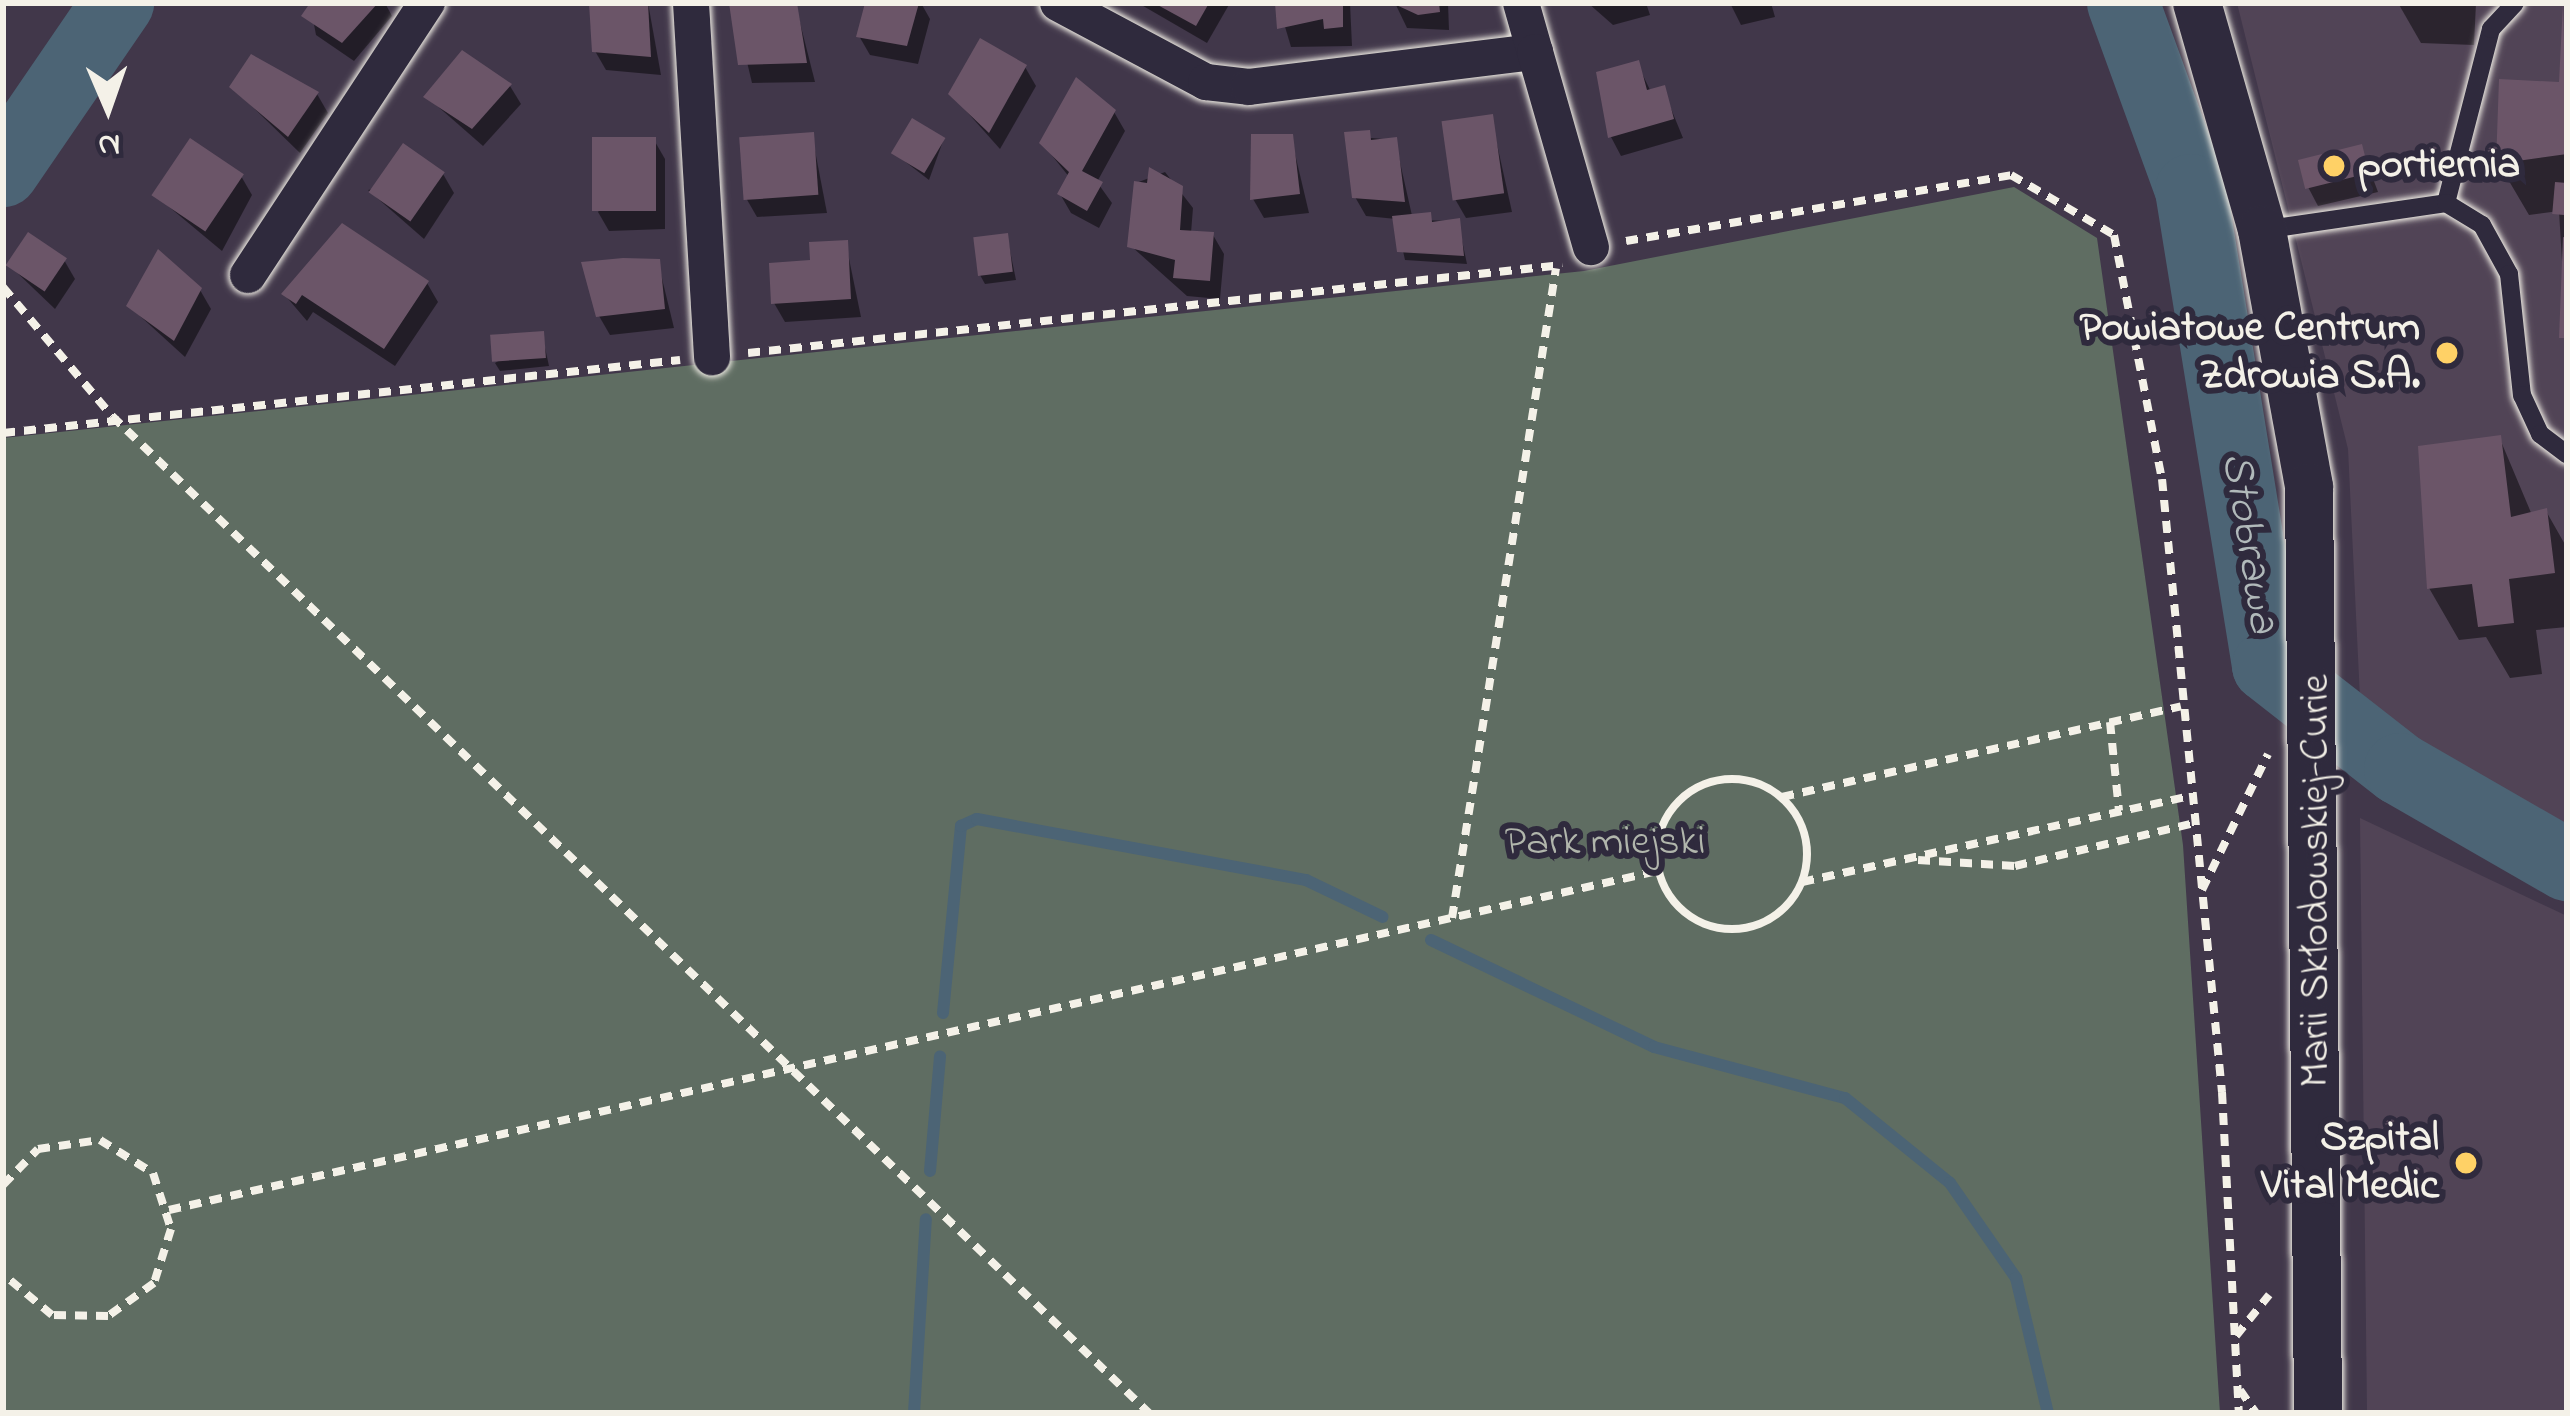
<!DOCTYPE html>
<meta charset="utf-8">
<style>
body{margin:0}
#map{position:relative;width:2570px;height:1416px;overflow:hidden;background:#41374a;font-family:"Indie Flower",sans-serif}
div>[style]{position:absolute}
.built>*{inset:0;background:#514456}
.green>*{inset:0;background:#5f6d62}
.shadow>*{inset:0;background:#0007}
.stream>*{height:12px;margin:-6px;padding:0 6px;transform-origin:6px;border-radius:6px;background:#4c6475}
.river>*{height:72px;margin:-36px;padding:0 36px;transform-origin:36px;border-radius:36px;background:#4c6475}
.building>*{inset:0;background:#6b5568;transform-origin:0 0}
.path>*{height:8px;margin-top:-4px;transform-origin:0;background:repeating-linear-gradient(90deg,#f4f1e8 0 12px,transparent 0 21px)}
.path>.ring{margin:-4px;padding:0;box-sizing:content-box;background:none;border:8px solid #f4f1e8;border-radius:50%}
.roads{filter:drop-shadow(0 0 3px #f4f1e8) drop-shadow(0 0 3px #f4f1e8)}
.lane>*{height:18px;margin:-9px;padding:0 9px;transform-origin:9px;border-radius:9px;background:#2f2a3d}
.street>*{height:36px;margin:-18px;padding:0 18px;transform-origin:18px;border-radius:18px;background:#2f2a3d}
.secondary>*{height:48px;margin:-24px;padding:0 24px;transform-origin:24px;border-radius:24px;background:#2f2a3d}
.dots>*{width:33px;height:33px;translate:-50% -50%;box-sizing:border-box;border:6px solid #2f2a3d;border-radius:50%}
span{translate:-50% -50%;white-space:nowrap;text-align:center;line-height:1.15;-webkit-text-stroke:12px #2f2a3d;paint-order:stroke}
.poi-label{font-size:42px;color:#f4f1e8;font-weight:700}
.left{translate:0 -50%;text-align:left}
.right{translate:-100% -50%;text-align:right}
.park-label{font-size:42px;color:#b1b6ac}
.street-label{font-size:42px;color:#f4f1e8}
.water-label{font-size:45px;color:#b1b9ba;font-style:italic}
.frame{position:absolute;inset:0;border:6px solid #f4f1e8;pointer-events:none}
.north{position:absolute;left:48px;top:48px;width:120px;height:120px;-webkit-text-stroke:9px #2f2a3d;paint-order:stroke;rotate:178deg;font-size:33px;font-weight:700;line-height:48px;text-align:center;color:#f4f1e8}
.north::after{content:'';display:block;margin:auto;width:42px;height:54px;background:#f4f1e8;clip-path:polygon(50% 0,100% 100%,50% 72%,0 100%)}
</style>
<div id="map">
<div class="built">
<i style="clip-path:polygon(2237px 3px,2567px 3px,2567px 841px,2361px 719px,2348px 449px)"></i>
<i style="clip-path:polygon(2360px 818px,2567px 916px,2567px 1413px,2367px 1411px)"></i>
</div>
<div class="green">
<i style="clip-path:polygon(2014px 187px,2097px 238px,2183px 845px,2220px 1413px,3px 1413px,3px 438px,1584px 271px)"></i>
</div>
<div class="shadow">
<i style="clip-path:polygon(310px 3px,385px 3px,392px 16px,354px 61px,316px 35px)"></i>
<i style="clip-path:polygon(615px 3px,648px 3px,661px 75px,606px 70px,595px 51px)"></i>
<i style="clip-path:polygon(733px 3px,795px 3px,815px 82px,752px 83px)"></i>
<i style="clip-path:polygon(868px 3px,921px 3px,930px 19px,918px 64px,870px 55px,859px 36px)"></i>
<i style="clip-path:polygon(1138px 3px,1230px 3px,1207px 43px)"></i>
<i style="clip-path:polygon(1278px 3px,1350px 3px,1352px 46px,1291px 47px)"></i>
<i style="clip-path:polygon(1395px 3px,1448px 3px,1449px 30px,1407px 28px)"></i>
<i style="clip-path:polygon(1588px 3px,1646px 3px,1650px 15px,1613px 25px)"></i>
<i style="clip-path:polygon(1771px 3px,1775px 17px,1741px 25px,1730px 3px)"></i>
<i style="clip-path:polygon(2398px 3px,2476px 3px,2474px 45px,2421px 43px)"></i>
<i style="clip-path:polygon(2567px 3px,2567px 346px,2559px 211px,2529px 215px,2499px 164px,2562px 85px)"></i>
<i style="clip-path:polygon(1637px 63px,1651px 92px,1663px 89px,1683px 138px,1621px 156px,1611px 137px)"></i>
<i style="clip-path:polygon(1025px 67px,1036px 86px,1000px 149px,951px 94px)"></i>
<i style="clip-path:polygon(510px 86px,521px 104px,483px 146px,427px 97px)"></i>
<i style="clip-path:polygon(232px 87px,317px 94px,328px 113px,300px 153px)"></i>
<i style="clip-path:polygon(1114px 112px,1125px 131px,1097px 182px,1112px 203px,1099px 228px,1071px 213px,1060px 194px,1070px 178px,1042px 143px)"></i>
<i style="clip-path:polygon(1491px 117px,1512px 212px,1466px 218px,1455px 199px)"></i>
<i style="clip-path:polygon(812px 135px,827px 213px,757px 217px,746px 198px)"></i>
<i style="clip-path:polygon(1348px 136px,1395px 140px,1413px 220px,1458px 221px,1467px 264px,1405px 260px,1396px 219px,1366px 216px,1355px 197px)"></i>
<i style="clip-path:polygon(1291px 137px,1309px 213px,1264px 218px,1253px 199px)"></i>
<i style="clip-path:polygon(654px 140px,665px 159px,665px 229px,609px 231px,598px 212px)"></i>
<i style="clip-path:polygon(943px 141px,929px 180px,894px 153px)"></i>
<i style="clip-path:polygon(2361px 147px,2378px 192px,2318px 206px,2308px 187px)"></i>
<i style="clip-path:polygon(1165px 172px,1193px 208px,1191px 233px,1213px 235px,1224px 254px,1220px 299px,1187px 296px,1131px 246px,1136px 183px)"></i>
<i style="clip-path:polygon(443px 174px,454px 193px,424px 239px,368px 190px)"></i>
<i style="clip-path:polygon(241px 176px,252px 195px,222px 251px,156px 196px)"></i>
<i style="clip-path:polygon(1007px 236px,1016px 280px,985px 284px,980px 275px)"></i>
<i style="clip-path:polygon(846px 244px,861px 317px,785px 322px,774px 303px)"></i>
<i style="clip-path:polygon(64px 260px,75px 279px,55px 309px,9px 265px)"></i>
<i style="clip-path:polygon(658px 262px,674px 328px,610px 335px,599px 316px)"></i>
<i style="clip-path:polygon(427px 283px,438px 302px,395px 366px,313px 312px,307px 321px,284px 294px)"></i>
<i style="clip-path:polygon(200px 290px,211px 309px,185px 357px,129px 306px)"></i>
<i style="clip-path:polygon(542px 334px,549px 366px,500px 371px,495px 363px)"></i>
<i style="clip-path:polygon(2500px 439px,2532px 515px,2546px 511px,2567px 548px,2567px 627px,2536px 630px,2542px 674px,2510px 678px,2486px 637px,2459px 640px,2429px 588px)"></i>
</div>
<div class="stream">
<i style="left:1431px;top:940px;width:247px;rotate:25.6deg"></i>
<i style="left:1654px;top:1047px;width:198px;rotate:15deg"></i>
<i style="left:1845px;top:1098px;width:135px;rotate:39deg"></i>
<i style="left:1950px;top:1183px;width:116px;rotate:55.2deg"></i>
<i style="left:2016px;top:1278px;width:139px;rotate:76.7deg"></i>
<i style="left:943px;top:1013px;width:188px;rotate:-84.5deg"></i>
<i style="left:961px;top:826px;width:17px;rotate:-24deg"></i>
<i style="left:977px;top:819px;width:335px;rotate:10.5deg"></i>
<i style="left:1306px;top:880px;width:85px;rotate:25.7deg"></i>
<i style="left:930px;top:1171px;width:115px;rotate:-85deg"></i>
<i style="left:914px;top:1413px;width:194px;rotate:-86.5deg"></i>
</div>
<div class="river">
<i style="left:2123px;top:3px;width:199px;rotate:70deg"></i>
<i style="left:2191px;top:190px;width:482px;rotate:80.8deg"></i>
<i style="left:2268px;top:666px;width:167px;rotate:38deg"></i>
<i style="left:2400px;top:769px;width:193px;rotate:29.9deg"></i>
<i style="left:3px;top:171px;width:204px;rotate:-55.6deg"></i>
</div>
<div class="building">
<i style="clip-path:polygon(310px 3px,378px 3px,342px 43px,301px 16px)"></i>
<i style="clip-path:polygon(589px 3px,648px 3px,651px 57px,592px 52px)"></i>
<i style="clip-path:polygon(729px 3px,797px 3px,807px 63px,738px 65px)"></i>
<i style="clip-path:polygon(865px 3px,919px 3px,907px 46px,856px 37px)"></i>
<i style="clip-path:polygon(1154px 3px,1209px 3px,1196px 26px)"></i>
<i style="clip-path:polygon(1275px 3px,1343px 3px,1343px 27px,1324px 29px,1323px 19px,1277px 29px)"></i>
<i style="clip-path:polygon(1392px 3px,1439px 3px,1440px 12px,1418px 15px)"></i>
<i style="clip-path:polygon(2563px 3px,2567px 154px,2496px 164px,2499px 79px,2559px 82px)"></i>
<i style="clip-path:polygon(980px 38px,1027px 65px,989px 133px,948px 94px)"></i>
<i style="clip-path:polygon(462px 50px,512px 84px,472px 129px,423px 97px)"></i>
<i style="clip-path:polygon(251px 54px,319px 92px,288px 137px,229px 87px)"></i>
<i style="clip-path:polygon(1639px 60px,1647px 90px,1665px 85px,1674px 119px,1608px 138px,1596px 72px)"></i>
<i style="clip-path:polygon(1076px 77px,1116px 110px,1082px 171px,1103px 182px,1087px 211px,1057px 194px,1069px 172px,1039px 143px)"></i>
<i style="left:1493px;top:114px;width:80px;height:52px;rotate:82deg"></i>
<i style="left:912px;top:118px;width:39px;height:41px;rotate:31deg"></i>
<i style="clip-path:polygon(1370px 130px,1371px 140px,1397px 137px,1405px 202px,1352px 198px,1344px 132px)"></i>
<i style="left:814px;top:132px;width:63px;height:75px;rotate:86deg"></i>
<i style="clip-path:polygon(1251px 134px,1293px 134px,1300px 194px,1250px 200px)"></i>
<i style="left:656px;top:137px;width:74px;height:64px;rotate:90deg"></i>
<i style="left:190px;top:138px;width:65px;height:69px;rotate:34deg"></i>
<i style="left:403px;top:143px;width:51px;height:60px;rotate:35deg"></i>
<i style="left:2362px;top:144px;width:30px;height:66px;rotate:76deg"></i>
<i style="clip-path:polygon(1149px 167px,1183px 186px,1180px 230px,1214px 232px,1210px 281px,1173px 278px,1175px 260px,1127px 247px,1134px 181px,1147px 183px)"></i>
<i style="left:2555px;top:182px;width:12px;height:32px;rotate:5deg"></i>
<i style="clip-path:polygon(1431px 212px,1432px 222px,1460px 218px,1464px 256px,1397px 252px,1392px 216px)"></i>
<i style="clip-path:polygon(342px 223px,429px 281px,384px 349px,302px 295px,296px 304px,281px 294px)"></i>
<i style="left:28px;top:232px;width:47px;height:40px;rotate:34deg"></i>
<i style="left:1008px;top:233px;width:39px;height:35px;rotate:83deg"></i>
<i style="clip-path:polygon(2563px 237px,2567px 238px,2567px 338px,2559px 338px)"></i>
<i style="clip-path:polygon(848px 240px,851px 299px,771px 304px,769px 263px,810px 260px,809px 242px)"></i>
<i style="clip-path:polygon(158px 249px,202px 288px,174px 341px,126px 306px)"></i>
<i style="clip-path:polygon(623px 258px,660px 259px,665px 309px,596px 317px,581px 262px)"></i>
<i style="left:544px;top:331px;width:27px;height:54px;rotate:86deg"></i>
<i style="clip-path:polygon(2501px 435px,2511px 517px,2547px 508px,2555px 573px,2509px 579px,2514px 623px,2478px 627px,2472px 584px,2427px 589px,2418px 446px)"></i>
</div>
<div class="path">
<i style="left:1626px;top:241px;width:391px;rotate:-9.7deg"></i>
<i style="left:2011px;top:175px;width:119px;rotate:30.2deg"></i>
<i style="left:2114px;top:235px;width:249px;rotate:78.9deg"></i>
<i style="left:2162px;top:479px;width:616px;rotate:84.41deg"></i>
<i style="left:2222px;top:1092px;width:321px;rotate:87deg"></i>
<i style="left:3px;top:287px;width:169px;rotate:49.8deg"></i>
<i style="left:112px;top:416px;width:1439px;rotate:43.87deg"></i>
<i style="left:748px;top:353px;width:819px;rotate:-6.17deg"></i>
<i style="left:3px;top:433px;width:681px;rotate:-6.15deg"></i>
<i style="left:2110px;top:722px;width:89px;rotate:84.2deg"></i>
<i class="ring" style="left:1657px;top:779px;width:142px;height:142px"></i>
<i style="left:1782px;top:797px;width:409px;rotate:-12.8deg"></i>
<i style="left:1918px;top:860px;width:97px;rotate:3.5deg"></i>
<i style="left:2015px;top:866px;width:184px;rotate:-13.5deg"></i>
<i style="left:1802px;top:882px;width:397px;rotate:-12.5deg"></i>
<i style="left:2202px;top:890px;width:151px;rotate:-64.1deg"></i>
<i style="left:1452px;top:918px;width:658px;rotate:-80.91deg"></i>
<i style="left:3px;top:1185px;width:50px;rotate:-45.8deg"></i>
<i style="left:38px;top:1149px;width:63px;rotate:-8.3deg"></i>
<i style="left:100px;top:1140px;width:62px;rotate:31.9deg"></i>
<i style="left:153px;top:1173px;width:59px;rotate:72.2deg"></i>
<i style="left:171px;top:1229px;width:57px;rotate:107.5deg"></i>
<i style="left:154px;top:1283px;width:57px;rotate:144.3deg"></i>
<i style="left:108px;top:1316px;width:56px;rotate:-179deg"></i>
<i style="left:52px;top:1315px;width:64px;rotate:-140.1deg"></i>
<i style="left:169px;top:1210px;width:1527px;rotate:-12.83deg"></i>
<i style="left:2236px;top:1336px;width:53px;rotate:-51.2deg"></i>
<i style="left:2240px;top:1390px;width:28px;rotate:55deg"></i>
</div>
<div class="roads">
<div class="lane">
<i style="left:2446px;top:203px;width:180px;rotate:-75.5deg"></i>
<i style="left:2491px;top:29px;width:35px;rotate:-47deg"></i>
<i style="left:2262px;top:230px;width:186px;rotate:-8.3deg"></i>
<i style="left:2446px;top:203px;width:42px;rotate:31.4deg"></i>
<i style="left:2482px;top:225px;width:56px;rotate:61.1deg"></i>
<i style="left:2509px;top:274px;width:122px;rotate:83.9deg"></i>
<i style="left:2522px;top:395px;width:43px;rotate:65.2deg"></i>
<i style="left:2540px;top:434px;width:34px;rotate:37deg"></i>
</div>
<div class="street">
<i style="left:691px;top:3px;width:355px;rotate:86.6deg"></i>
<i style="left:1058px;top:3px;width:168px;rotate:28.1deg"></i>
<i style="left:1206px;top:82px;width:43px;rotate:6.6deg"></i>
<i style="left:1249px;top:87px;width:288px;rotate:-7deg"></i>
<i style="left:1535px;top:52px;width:51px;rotate:-105.9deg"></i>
<i style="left:1535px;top:52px;width:203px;rotate:74deg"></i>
<i style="left:248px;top:275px;width:326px;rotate:-56.7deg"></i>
</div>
<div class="secondary">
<i style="left:2197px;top:3px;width:236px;rotate:74deg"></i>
<i style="left:2262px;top:230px;width:261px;rotate:79.6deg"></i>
<i style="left:2309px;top:487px;width:926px;rotate:89.44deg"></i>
</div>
</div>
<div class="dots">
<i style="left:2334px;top:166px;background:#ffd166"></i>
<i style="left:2447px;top:353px;background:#ffd166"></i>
<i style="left:2466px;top:1163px;background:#ffd166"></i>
</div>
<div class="poi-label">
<span class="left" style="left:2358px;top:166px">portiernia</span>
<span class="right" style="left:2420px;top:353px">Powiatowe Centrum<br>Zdrowia S.A.</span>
<span class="right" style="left:2439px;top:1163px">Szpital<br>Vital Medic</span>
</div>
<div class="park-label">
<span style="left:1605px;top:843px">Park miejski</span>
</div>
<div class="street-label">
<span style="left:2317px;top:881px;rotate:-90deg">Marii Skłodowskiej-Curie</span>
</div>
<div class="water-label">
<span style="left:2248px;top:543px;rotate:81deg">Stobrawa</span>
</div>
<div class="frame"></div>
<div class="north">N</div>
</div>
